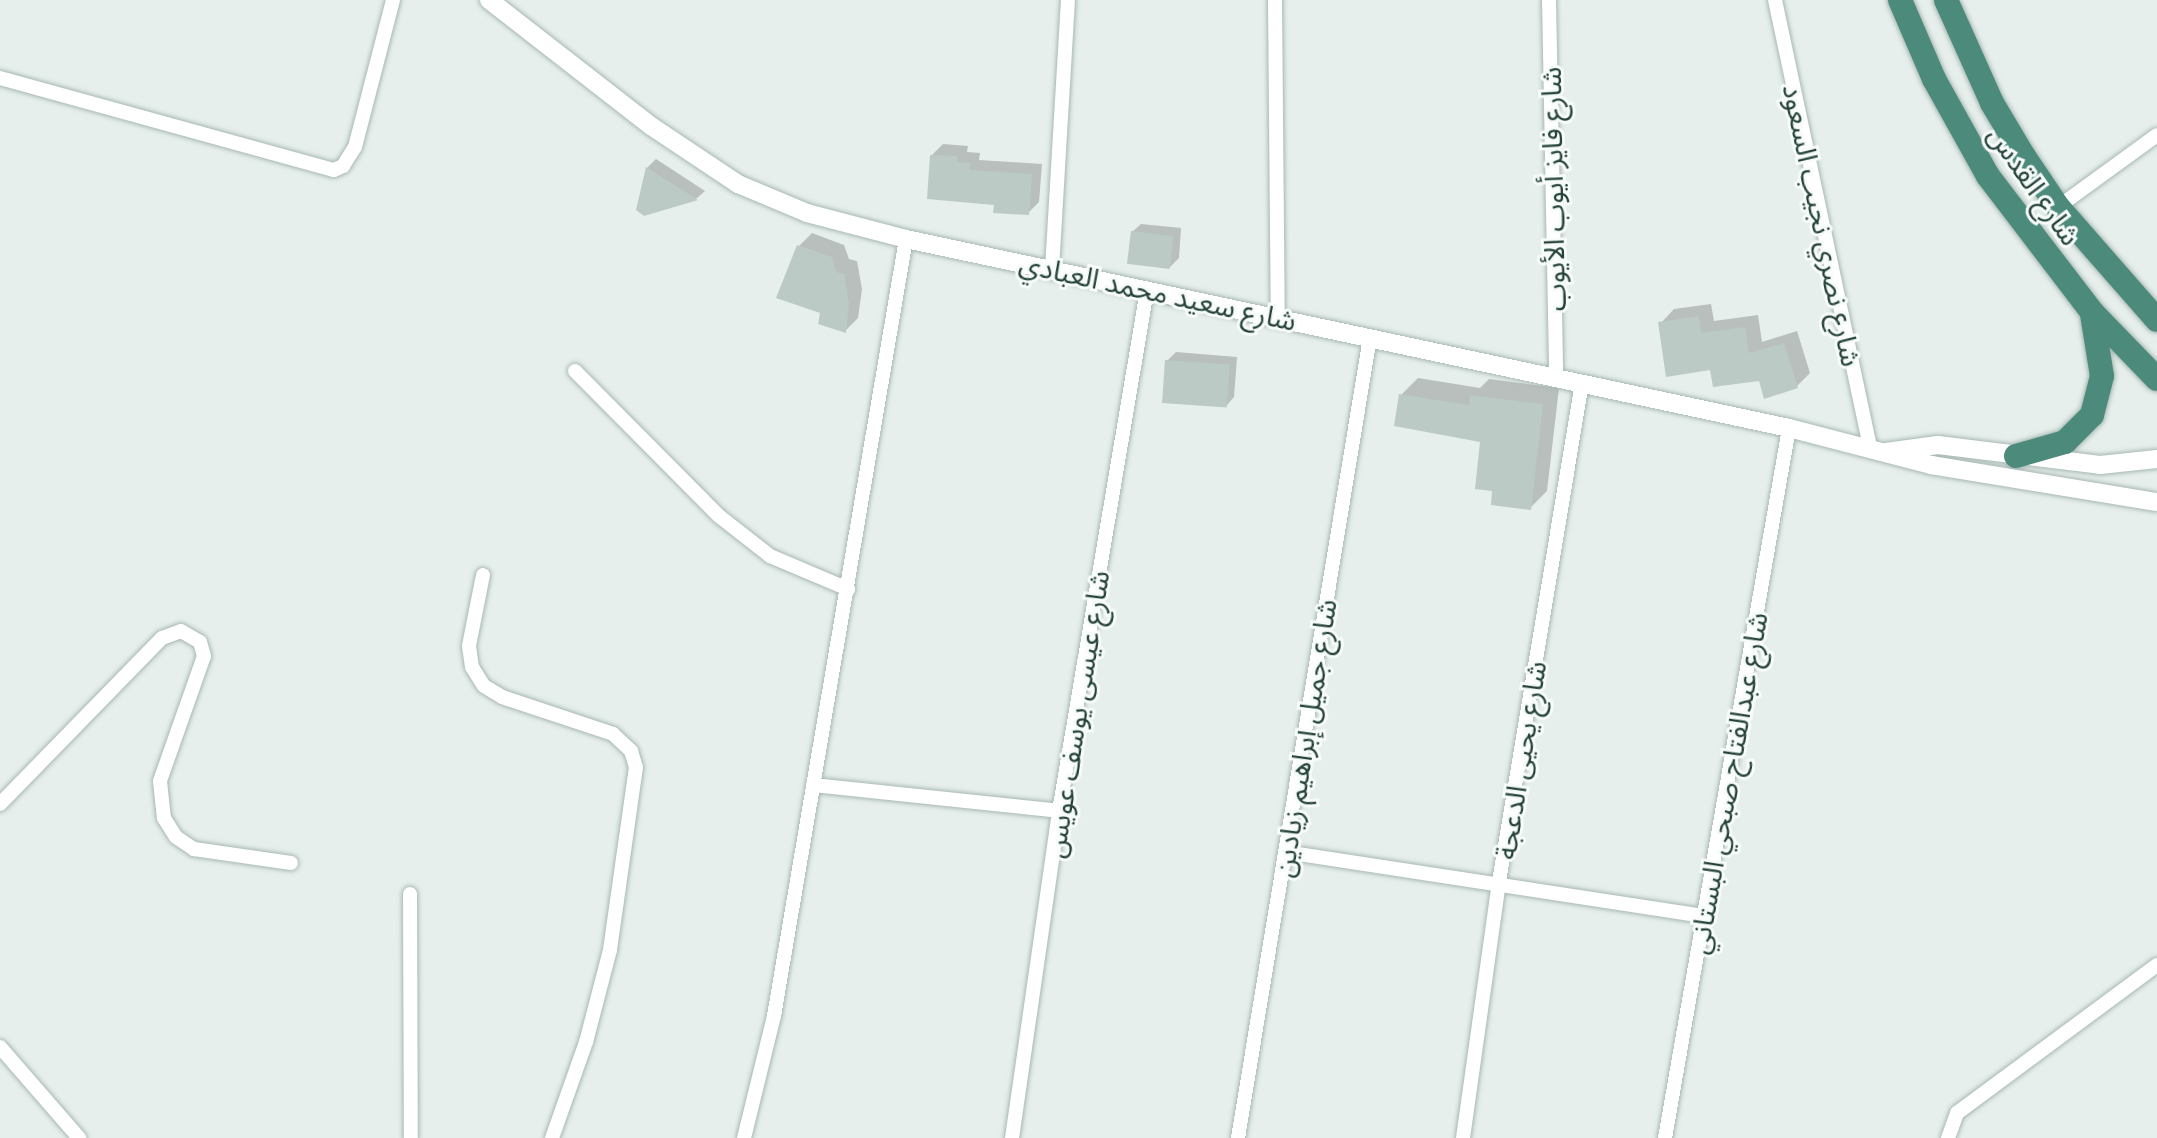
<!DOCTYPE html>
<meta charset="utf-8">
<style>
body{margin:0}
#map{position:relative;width:2157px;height:1138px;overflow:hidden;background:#e6efeb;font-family:Lato,"Noto Sans Arabic",sans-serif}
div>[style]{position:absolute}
.shadow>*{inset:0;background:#0003}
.building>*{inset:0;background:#bbcac4;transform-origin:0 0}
.roads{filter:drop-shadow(0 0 2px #a8b8b2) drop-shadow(0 0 2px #a8b8b2)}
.minor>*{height:14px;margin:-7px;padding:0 7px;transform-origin:7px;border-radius:7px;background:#fff}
.tertiary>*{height:18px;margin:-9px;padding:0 9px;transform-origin:9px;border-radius:9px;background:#fff}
.trunk>*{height:24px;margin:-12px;padding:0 12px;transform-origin:12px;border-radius:12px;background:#4c8a7c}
span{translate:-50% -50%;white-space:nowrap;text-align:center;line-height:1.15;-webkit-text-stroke:6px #f7fbf9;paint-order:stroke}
.street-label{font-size:28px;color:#24423a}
</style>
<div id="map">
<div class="shadow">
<i style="clip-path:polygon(943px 144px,968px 146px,967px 152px,980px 153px,979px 160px,1042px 164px,1039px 202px,1028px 213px,996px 203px,932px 155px)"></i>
<i style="clip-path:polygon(656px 159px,705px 191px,697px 198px,645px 213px,638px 209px,647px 168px)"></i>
<i style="clip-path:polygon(1141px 224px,1181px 228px,1179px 258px,1170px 267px,1132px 232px)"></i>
<i style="clip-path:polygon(812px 233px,844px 245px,849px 259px,857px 261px,862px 289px,858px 318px,845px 331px,822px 311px,799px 246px)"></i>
<i style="clip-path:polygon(1711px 304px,1714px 321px,1758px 315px,1762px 342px,1797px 331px,1810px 373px,1797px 386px,1712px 368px,1661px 323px,1674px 309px)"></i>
<i style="clip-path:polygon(1176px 352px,1237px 357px,1234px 397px,1226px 406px,1167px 361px)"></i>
<i style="clip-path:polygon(1418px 378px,1480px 388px,1489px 379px,1559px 388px,1547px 491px,1530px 508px,1494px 490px,1483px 440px,1401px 395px)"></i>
</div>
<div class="building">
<i style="clip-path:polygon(930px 155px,957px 156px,957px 162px,970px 163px,969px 170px,1032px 174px,1029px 215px,993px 213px,994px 205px,927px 199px)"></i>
<i style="clip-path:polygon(646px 167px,698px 200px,644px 216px,636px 210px)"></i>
<i style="left:1131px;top:231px;width:43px;height:33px;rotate:7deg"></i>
<i style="clip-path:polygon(797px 245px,832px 257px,836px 272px,844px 274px,849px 304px,846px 333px,818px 324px,820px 313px,776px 298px)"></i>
<i style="clip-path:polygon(1699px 316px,1701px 333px,1745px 327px,1749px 353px,1784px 343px,1798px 388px,1764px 399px,1759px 381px,1713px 387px,1710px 370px,1666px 377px,1658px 322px)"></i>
<i style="left:1165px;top:360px;width:65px;height:43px;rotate:4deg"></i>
<i style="clip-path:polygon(1399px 394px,1469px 405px,1470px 395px,1543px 404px,1531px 510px,1491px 505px,1492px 491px,1475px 489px,1480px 442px,1394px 426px)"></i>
</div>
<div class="roads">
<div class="minor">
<i style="left:1275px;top:0;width:316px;rotate:89.5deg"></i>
<i style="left:1549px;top:0;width:378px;rotate:88.9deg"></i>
<i style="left:1775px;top:0;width:460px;rotate:78deg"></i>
<i style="left:0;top:78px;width:346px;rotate:15.4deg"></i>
<i style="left:334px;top:170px;width:10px;rotate:-24deg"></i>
<i style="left:343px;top:166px;width:22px;rotate:-58deg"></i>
<i style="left:355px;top:147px;width:152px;rotate:-75.5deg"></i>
<i style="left:2058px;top:207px;width:122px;rotate:-36deg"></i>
<i style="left:1052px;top:269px;width:269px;rotate:-86.6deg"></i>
<i style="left:575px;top:371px;width:204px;rotate:45.2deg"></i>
<i style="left:719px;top:516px;width:65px;rotate:38.1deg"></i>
<i style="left:770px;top:556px;width:85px;rotate:22.9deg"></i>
<i style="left:483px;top:575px;width:72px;rotate:101.2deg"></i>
<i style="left:469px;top:646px;width:21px;rotate:82deg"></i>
<i style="left:472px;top:667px;width:22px;rotate:58deg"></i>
<i style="left:484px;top:686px;width:21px;rotate:31deg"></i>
<i style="left:502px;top:697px;width:117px;rotate:18.4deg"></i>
<i style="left:613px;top:734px;width:25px;rotate:43deg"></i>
<i style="left:631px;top:751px;width:17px;rotate:73deg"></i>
<i style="left:636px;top:767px;width:185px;rotate:98.1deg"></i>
<i style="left:610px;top:950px;width:95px;rotate:104.6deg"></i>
<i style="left:586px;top:1042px;width:102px;rotate:109.5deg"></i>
<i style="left:813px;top:785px;width:247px;rotate:6deg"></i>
<i style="left:0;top:804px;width:232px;rotate:-45.7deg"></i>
<i style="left:162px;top:638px;width:20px;rotate:-20deg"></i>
<i style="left:181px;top:631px;width:22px;rotate:30deg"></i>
<i style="left:200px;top:642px;width:15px;rotate:74deg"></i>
<i style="left:204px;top:656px;width:133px;rotate:109.4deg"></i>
<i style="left:160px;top:781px;width:37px;rotate:84deg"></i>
<i style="left:164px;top:818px;width:22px;rotate:58deg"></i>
<i style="left:176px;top:837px;width:22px;rotate:34deg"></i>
<i style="left:194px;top:849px;width:98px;rotate:8.2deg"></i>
<i style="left:1285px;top:852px;width:423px;rotate:8.7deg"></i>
<i style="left:410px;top:894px;width:244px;rotate:89.8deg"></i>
<i style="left:0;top:1047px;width:121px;rotate:49deg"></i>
<i style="left:744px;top:1138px;width:126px;rotate:-76.2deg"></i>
<i style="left:774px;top:1016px;width:788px;rotate:-80.36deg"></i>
<i style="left:1012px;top:1138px;width:330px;rotate:-81.8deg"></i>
<i style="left:1059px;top:811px;width:528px;rotate:-80.41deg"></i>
<i style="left:1238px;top:1138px;width:812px;rotate:-80.64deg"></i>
<i style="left:1463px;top:1138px;width:252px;rotate:-82deg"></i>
<i style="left:1498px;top:888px;width:512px;rotate:-80.56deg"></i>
<i style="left:1665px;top:1138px;width:721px;rotate:-80.09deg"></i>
<i style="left:1948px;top:1138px;width:27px;rotate:-70deg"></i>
<i style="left:1957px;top:1113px;width:249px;rotate:-36.5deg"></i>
</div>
<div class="tertiary">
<i style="left:489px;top:0;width:205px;rotate:37.9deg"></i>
<i style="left:651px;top:126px;width:105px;rotate:33.7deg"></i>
<i style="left:738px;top:184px;width:75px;rotate:22.8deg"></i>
<i style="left:807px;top:213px;width:102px;rotate:14.7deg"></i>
<i style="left:906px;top:239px;width:903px;rotate:12.08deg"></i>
<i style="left:1789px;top:428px;width:147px;rotate:14.6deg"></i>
<i style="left:1931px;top:465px;width:229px;rotate:9.3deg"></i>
<i style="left:1886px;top:452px;width:52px;rotate:-7.7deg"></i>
<i style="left:1938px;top:445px;width:163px;rotate:7deg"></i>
<i style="left:2100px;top:465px;width:57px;rotate:-6deg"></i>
</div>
<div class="trunk">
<i style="left:1900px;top:0;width:86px;rotate:66.7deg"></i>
<i style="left:1934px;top:79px;width:111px;rotate:60.9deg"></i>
<i style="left:1988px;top:176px;width:171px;rotate:52.6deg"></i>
<i style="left:2092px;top:312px;width:93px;rotate:45.9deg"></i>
<i style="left:1946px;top:0;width:113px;rotate:65.9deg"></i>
<i style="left:1992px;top:103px;width:61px;rotate:59.2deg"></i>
<i style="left:2023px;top:155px;width:63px;rotate:56.1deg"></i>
<i style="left:2058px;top:207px;width:150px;rotate:48.8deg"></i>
<i style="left:2016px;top:456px;width:51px;rotate:-15.9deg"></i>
<i style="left:2065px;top:442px;width:38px;rotate:-45deg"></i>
<i style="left:2092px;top:415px;width:40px;rotate:-75.6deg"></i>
<i style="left:2102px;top:376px;width:63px;rotate:-99.2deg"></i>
</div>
</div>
<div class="street-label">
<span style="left:2035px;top:185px;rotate:55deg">شارع القدس</span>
<span style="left:1552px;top:189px;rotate:-91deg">شارع فايز أيوب الأيوب</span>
<span style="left:1823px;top:225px;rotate:78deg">شارع نصري نجيب السعود</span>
<span style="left:1158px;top:291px;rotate:12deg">شارع سعيد محمد العبادي</span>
<span style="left:1076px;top:714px;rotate:-81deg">شارع عيسى يوسف عويس</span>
<span style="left:1304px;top:738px;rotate:-81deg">شارع جميل إبراهيم زيادين</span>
<span style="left:1520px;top:760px;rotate:-81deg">شارع يحيى الدعجة</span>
<span style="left:1727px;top:783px;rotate:-80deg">شارع عبدالفتاح صبحي البستاني</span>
</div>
</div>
